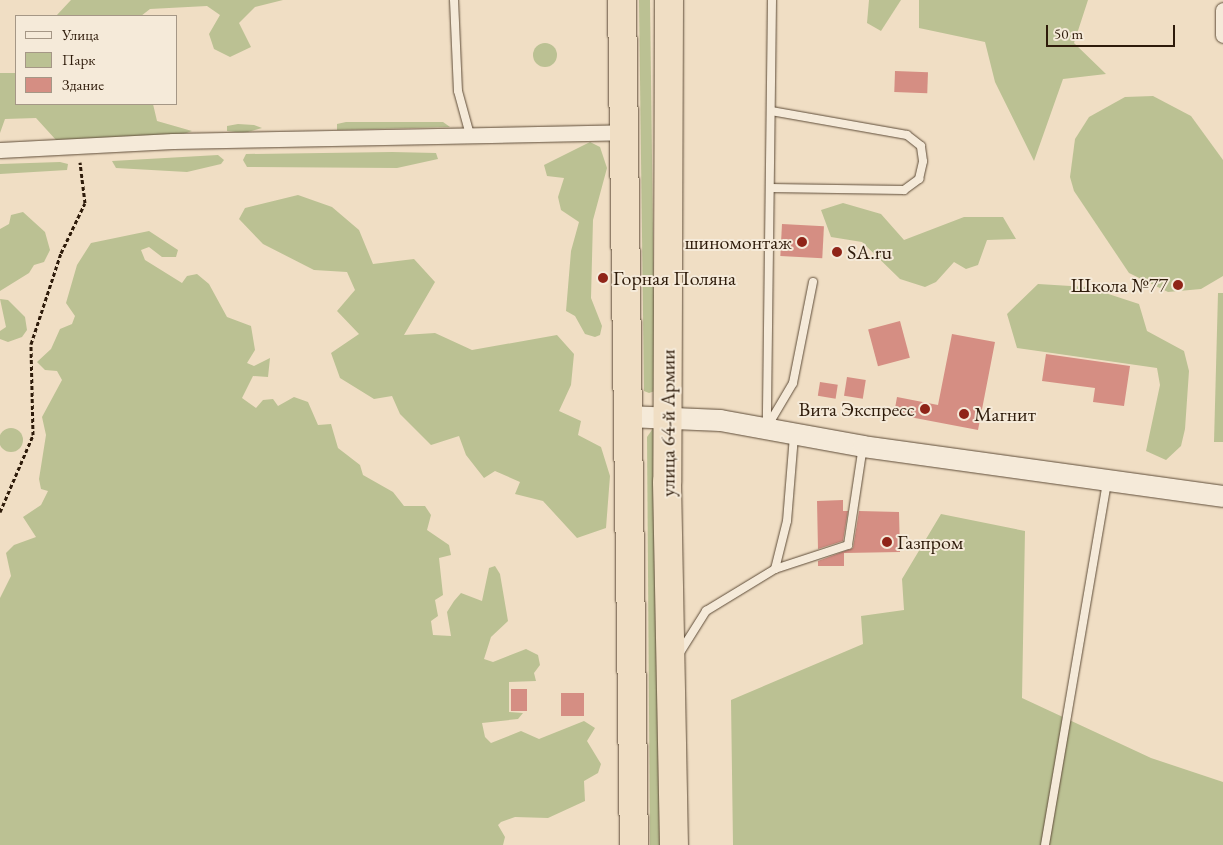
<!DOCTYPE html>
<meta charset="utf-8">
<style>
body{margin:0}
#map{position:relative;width:1223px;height:845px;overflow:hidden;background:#f0dec4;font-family:"EB Garamond",serif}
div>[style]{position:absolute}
.green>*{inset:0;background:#bbc193}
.round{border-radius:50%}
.building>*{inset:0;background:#d58e83;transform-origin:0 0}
.path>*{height:3px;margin-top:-1.5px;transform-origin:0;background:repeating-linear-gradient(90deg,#2e1b0a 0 4px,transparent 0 6.5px)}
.roads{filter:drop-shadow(0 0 1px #5e4c38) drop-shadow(0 0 1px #5e4c38)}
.lane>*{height:8px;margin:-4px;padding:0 4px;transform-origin:4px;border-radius:4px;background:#f5ead9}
.street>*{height:15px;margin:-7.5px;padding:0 7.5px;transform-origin:7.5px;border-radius:7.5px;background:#f5ead9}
.secondary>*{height:21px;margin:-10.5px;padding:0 10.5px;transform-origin:10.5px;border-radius:10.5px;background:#f5ead9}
.highway>*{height:28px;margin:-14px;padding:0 14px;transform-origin:14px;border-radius:14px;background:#f0dec4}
.dots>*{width:14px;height:14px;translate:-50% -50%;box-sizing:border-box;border:2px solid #f5ead9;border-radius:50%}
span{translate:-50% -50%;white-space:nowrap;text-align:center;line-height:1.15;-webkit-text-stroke:4px #f5ead9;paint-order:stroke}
.poi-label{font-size:20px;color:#2e1b0a}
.right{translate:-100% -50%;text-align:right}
.left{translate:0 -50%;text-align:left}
.street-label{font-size:20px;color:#2e1b0a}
.legend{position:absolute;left:15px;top:15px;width:162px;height:90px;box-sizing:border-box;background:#f5ead9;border:1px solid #a59786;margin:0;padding:6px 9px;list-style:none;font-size:15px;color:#2e1b0a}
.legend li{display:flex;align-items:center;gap:10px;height:25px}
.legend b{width:25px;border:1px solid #a59786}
.scale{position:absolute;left:1046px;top:25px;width:129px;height:22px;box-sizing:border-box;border:2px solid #2e1b0a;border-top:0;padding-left:6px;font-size:15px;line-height:18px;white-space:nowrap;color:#2e1b0a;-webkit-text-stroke:4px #f5ead9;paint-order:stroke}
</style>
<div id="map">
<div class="green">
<i style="clip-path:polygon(71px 0,283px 0,255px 7px,239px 23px,251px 47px,230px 57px,214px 49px,209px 34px,220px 15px,207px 6px,150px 9px,141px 16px,56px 16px)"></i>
<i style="clip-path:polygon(639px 0,650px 0,655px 391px,649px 393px,644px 391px)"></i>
<i style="clip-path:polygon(869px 0,901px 0,881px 31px,867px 23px)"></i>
<i style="clip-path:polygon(919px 0,1088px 0,1074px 43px,1106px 74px,1063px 79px,1034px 161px,995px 82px,985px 42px,919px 28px)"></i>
<i class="round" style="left:533px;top:43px;width:24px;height:24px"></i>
<i style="clip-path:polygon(0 73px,16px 73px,16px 104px,153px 104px,157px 121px,192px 131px,178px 136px,56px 140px,36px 118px,5px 119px,0 133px)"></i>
<i style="clip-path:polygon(1153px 96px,1191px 116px,1223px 160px,1223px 276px,1201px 289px,1168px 292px,1129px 273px,1074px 191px,1070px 177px,1075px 139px,1089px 117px,1125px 97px)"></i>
<i style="clip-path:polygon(346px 122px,443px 122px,450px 127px,337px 130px,337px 124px)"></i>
<i style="clip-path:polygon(238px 124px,254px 125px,262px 128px,244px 133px,227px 131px,227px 126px)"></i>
<i style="clip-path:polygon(590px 142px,600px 147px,607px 168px,593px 220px,591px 298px,602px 326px,600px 335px,595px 337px,585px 334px,575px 316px,566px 311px,571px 251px,579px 222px,561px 210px,558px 197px,564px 178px,547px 176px,544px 165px)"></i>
<i style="clip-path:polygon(392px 152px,436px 153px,438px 159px,397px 168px,247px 167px,243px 160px,246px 154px)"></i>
<i style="clip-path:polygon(218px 155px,224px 160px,221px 164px,187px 172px,116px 168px,112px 161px)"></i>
<i style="clip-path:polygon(60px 162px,68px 164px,67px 170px,0 174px,0 164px)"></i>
<i style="clip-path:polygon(298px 195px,332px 207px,359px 230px,373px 264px,414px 259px,435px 282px,404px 335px,435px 333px,472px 350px,557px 335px,574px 354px,571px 385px,559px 411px,581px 421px,578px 435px,601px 447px,610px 476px,606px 528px,577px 538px,543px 501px,515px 494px,520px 482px,495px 471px,484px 478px,466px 455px,459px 436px,431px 445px,400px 414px,392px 396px,374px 399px,340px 378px,331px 353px,359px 334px,337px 311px,355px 290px,347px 272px,314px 270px,263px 244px,239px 219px,245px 208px)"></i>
<i style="clip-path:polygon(843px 203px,881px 214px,904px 240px,964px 217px,1003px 217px,1016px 239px,987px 240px,978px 265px,966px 269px,954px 262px,936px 282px,925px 287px,900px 279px,862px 242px,831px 237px,821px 210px)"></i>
<i style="clip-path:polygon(23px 212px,45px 232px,50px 250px,44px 262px,34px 265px,29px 273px,0 291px,0 229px,9px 224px,11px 215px)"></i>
<i style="clip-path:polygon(149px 231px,178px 250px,176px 257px,162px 257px,149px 247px,141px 250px,145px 260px,182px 283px,187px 276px,197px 274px,209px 284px,227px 317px,251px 326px,255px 350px,247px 363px,254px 366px,270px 358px,268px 377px,253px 376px,242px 398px,256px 408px,263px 400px,273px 399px,278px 406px,294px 397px,308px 402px,318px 425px,331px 424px,338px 448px,360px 465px,363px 475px,393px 492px,404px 506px,425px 506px,431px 515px,427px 530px,449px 545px,451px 555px,439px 558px,443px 595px,435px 600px,438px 616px,431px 621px,433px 635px,451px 636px,447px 612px,454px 601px,461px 593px,482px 601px,489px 568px,495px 566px,500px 574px,508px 621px,491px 637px,484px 659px,493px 662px,526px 649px,538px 655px,540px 665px,534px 673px,536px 681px,509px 682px,509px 712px,523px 713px,518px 719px,482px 723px,485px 737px,491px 743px,521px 731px,539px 739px,584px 721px,595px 728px,587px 741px,601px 764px,598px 773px,584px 781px,585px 801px,548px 818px,515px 817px,501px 822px,498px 825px,505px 837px,503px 845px,0 845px,0 598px,11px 576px,6px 553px,14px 545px,36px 537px,23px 517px,41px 505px,48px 491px,41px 489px,39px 479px,46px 435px,42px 417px,62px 380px,57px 371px,45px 370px,37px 362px,51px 349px,60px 329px,72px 324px,75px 316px,66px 303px,77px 265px,91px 243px)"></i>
<i style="clip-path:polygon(1038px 284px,1087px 287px,1139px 304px,1147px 331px,1184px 351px,1189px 371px,1185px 429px,1181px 446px,1166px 460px,1146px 451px,1160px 385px,1157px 368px,1017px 348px,1007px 314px)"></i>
<i style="clip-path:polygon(1218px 293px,1223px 293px,1223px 442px,1214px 442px)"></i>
<i style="clip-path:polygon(0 299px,8px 300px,25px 317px,27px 330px,22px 337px,8px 342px,0 339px,0 331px,6px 327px)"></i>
<i style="clip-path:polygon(654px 427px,661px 845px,650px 845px,647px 437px)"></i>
<i class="round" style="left:-1px;top:428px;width:24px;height:24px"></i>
<i style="clip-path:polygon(941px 514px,1025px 531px,1022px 698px,1151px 758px,1223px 782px,1223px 845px,733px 845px,731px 700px,863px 644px,861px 616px,904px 610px,902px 579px)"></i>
</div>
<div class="building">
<i style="left:895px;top:71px;width:33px;height:21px;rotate:2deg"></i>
<i style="left:782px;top:224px;width:42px;height:32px;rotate:3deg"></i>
<i style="left:900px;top:321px;width:38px;height:33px;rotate:75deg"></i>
<i style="clip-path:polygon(952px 334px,995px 342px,978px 430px,894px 414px,897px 397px,938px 405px)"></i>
<i style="clip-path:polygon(1046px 354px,1130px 366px,1124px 406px,1093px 402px,1095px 388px,1042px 381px)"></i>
<i style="left:847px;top:377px;width:19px;height:19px;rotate:9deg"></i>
<i style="left:820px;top:382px;width:18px;height:14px;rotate:9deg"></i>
<i style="clip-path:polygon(843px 500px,843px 511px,848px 511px,843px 541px,818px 549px,817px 501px)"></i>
<i style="clip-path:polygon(859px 511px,899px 512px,900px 552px,844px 553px,844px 566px,818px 566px,818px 561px,853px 548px)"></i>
<i style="left:511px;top:689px;width:16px;height:22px"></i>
<i style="left:561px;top:693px;width:23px;height:23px"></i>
</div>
<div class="path">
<i style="left:0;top:512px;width:84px;rotate:-66.8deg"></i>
<i style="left:33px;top:435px;width:91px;rotate:-91.3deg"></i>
<i style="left:31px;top:344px;width:96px;rotate:-71.8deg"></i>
<i style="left:61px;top:253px;width:55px;rotate:-64.4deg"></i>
<i style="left:85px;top:203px;width:41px;rotate:-97deg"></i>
</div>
<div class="roads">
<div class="lane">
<i style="left:454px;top:0;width:91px;rotate:87.5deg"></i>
<i style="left:458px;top:91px;width:46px;rotate:74.7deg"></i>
<i style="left:772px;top:0;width:427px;rotate:90.7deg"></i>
<i style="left:767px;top:427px;width:51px;rotate:-59.4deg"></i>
<i style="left:793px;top:383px;width:103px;rotate:-78.8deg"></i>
<i style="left:770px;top:188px;width:134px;rotate:0.9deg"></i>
<i style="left:904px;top:190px;width:19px;rotate:-36deg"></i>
<i style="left:919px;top:179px;width:18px;rotate:-77deg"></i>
<i style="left:923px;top:161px;width:15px;rotate:-98deg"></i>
<i style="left:921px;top:146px;width:18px;rotate:-142deg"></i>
<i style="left:907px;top:135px;width:138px;rotate:-170deg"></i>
<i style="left:775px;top:569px;width:49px;rotate:-76deg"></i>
<i style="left:787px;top:521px;width:85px;rotate:-85.3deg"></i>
<i style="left:679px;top:654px;width:51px;rotate:-57.9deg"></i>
<i style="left:706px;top:611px;width:81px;rotate:-31.3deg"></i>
<i style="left:775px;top:569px;width:77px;rotate:-18.2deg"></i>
<i style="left:848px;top:545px;width:100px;rotate:-81.4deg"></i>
<i style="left:1045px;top:845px;width:368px;rotate:-80.3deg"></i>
</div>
<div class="street">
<i style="left:1223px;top:10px;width:25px;rotate:90deg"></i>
<i style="left:0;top:150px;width:173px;rotate:-3deg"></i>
<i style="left:173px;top:141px;width:451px;rotate:-1.1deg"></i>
</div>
<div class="secondary">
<i style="left:627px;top:416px;width:93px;rotate:2.5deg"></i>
<i style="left:720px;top:420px;width:145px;rotate:10.3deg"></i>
<i style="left:863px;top:446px;width:363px;rotate:7.9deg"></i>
</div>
<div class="highway">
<i style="left:622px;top:0;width:845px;rotate:89.19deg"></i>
<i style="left:669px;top:0;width:482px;rotate:90.2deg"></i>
<i style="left:667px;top:482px;width:363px;rotate:88.9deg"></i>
</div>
</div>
<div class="dots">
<i style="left:802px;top:242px;background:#8f2418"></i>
<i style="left:837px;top:252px;background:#8f2418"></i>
<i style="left:603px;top:278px;background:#8f2418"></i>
<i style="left:1178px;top:285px;background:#8f2418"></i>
<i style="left:925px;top:409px;background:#8f2418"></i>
<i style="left:964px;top:414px;background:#8f2418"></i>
<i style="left:887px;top:542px;background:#8f2418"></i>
</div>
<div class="poi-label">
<span class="right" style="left:792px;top:242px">шиномонтаж</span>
<span class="left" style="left:847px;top:252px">SA.ru</span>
<span class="left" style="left:613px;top:278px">Горная Поляна</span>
<span class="right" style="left:1168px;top:285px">Школа №77</span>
<span class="right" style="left:915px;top:409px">Вита Экспресс</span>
<span class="left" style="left:974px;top:414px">Магнит</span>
<span class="left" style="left:897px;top:542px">Газпром</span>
</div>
<div class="street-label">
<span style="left:668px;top:423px;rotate:-90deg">улица 64-й Армии</span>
</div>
<ul class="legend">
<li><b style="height:6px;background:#f5ead9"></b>Улица</li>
<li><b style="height:14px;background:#bbc193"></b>Парк</li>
<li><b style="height:14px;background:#d58e83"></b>Здание</li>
</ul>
<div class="scale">50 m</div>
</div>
